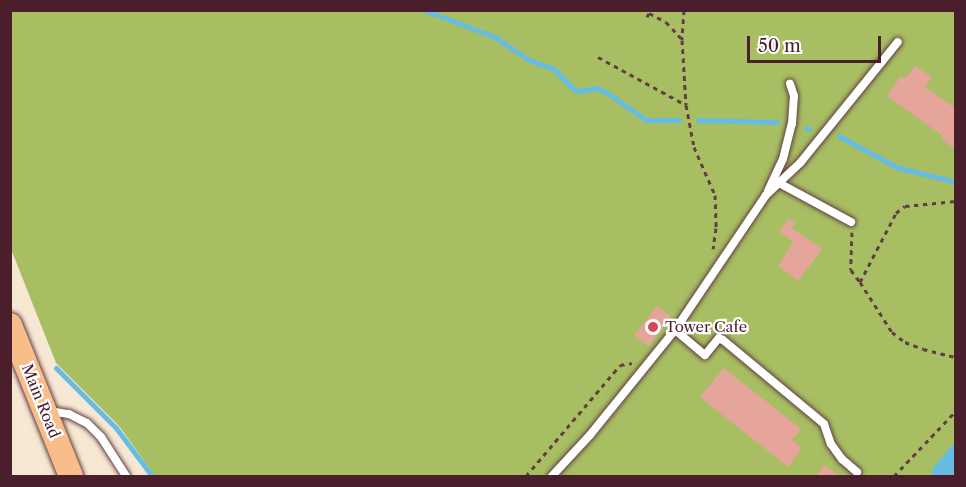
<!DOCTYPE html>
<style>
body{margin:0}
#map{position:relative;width:966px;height:487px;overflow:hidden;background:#f6e8d3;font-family:"Libre Caslon Text",serif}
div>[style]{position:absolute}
.green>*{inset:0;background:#a7be62}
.water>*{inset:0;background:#66bce3}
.stream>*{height:5px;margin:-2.5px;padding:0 2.5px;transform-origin:2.5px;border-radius:2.5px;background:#66bce3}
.building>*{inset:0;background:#e5a59b;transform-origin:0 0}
.path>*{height:3px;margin-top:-1.5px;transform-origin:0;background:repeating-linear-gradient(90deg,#643d44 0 4.5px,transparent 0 9px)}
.roads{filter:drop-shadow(0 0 2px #643d44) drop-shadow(0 0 2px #643d44)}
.service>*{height:8px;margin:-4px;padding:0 4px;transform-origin:4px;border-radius:4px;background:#fff}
.primary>*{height:24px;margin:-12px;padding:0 12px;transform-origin:12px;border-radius:12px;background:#f8bd89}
.dots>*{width:16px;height:16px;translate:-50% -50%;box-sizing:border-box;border:3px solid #fff;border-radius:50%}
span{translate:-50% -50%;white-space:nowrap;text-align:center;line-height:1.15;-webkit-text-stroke:4.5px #fff;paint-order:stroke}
.poi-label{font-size:15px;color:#4a1f2b}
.left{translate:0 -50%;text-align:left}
.street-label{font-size:15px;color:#4a1f2b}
.frame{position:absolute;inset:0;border:12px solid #4a1f2b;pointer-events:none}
.scale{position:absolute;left:747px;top:36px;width:134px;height:27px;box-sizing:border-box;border:3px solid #4a1f2b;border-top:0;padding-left:8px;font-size:18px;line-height:21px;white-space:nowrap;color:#4a1f2b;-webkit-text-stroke:4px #fff;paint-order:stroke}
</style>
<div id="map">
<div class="green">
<i style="clip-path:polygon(11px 11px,955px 11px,955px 476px,155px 476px,119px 426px,56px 363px,11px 249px)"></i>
</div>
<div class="water">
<i style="clip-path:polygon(955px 442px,955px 476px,931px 476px,933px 468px)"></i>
</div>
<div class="stream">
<i style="left:424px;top:10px;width:76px;rotate:20.8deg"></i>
<i style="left:495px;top:37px;width:41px;rotate:34.1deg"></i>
<i style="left:529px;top:60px;width:27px;rotate:20deg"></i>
<i style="left:554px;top:69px;width:28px;rotate:46deg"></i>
<i style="left:573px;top:89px;width:7px;rotate:16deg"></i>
<i style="left:580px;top:91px;width:17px;rotate:-10deg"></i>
<i style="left:597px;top:88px;width:13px;rotate:27deg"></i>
<i style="left:609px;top:94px;width:45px;rotate:35.1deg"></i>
<i style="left:646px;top:120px;width:33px"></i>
<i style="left:698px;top:120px;width:79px;rotate:1.5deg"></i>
<i style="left:806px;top:128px;width:3px;rotate:18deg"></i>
<i style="left:839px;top:136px;width:65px;rotate:28.5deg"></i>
<i style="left:896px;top:167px;width:62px;rotate:14deg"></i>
<i style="left:56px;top:368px;width:85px;rotate:45deg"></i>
<i style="left:116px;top:428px;width:60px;rotate:53.1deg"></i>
</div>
<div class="building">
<i style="clip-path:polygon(915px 66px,932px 77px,925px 87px,956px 109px,956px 149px,941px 139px,943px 136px,887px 96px,901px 76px,905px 79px)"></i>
<i style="clip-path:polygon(789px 219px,795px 223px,792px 228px,822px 249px,798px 281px,778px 266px,793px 242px,779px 231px)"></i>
<i style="left:657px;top:306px;width:18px;height:37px;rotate:38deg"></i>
<i style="clip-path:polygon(724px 368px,801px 429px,792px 440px,802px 448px,788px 467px,700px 397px)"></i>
<i style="clip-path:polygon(824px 465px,840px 476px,816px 476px)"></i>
</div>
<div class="path">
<i style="left:684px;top:10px;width:30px;rotate:94deg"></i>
<i style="left:682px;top:40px;width:65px;rotate:86.5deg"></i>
<i style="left:686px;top:105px;width:43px;rotate:79.2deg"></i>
<i style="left:694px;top:147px;width:52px;rotate:66.4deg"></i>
<i style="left:715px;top:195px;width:33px;rotate:88deg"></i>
<i style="left:716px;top:228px;width:21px;rotate:98deg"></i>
<i style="left:647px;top:17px;width:4px;rotate:-63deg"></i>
<i style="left:649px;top:13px;width:19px;rotate:28deg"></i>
<i style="left:666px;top:22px;width:22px;rotate:47deg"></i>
<i style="left:598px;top:57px;width:100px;rotate:28.6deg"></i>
<i style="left:852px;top:232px;width:38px;rotate:92deg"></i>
<i style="left:851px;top:270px;width:15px;rotate:53deg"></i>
<i style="left:860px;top:282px;width:78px;rotate:-62.4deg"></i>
<i style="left:896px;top:213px;width:11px;rotate:-38deg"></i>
<i style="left:905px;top:206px;width:51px;rotate:-5.6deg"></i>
<i style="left:860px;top:282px;width:59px;rotate:57.4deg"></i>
<i style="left:892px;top:332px;width:16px;rotate:38deg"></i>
<i style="left:905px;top:342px;width:19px;rotate:21deg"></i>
<i style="left:923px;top:349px;width:34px;rotate:14deg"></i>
<i style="left:526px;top:476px;width:145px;rotate:-49.7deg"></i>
<i style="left:620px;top:365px;width:12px;rotate:-9deg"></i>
<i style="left:894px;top:476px;width:90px;rotate:-46.4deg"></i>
</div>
<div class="roads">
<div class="service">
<i style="left:779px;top:183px;width:82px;rotate:28.4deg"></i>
<i style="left:768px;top:191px;width:35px;rotate:-65deg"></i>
<i style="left:783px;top:159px;width:36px;rotate:-76deg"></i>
<i style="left:792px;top:124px;width:28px;rotate:-86deg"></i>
<i style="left:794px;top:96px;width:13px;rotate:-108deg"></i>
<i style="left:675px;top:330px;width:39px;rotate:40deg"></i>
<i style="left:705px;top:355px;width:22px;rotate:-51deg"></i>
<i style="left:719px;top:338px;width:4px;rotate:27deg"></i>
<i style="left:723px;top:340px;width:131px;rotate:39.7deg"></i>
<i style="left:824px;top:424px;width:21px;rotate:71deg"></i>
<i style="left:831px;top:444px;width:19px;rotate:54deg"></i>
<i style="left:842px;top:459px;width:20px;rotate:41deg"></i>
<i style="left:49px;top:411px;width:20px;rotate:9deg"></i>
<i style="left:69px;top:414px;width:20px;rotate:27deg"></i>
<i style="left:87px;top:423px;width:20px;rotate:45deg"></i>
<i style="left:101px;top:437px;width:46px;rotate:57.3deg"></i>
<i style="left:552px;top:476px;width:56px;rotate:-47.2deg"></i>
<i style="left:590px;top:435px;width:135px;rotate:-51deg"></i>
<i style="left:675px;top:330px;width:163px;rotate:-56deg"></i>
<i style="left:766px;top:195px;width:48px;rotate:-43.3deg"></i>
<i style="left:801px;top:162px;width:154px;rotate:-51.1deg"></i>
</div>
<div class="primary">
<i style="left:10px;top:325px;width:163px;rotate:68deg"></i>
</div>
</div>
<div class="dots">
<i style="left:653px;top:327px;background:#d1495b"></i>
</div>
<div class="poi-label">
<span class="left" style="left:665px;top:327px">Tower Cafe</span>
</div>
<div class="street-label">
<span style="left:41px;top:401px;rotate:68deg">Main Road</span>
</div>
<div class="frame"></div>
<div class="scale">50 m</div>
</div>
